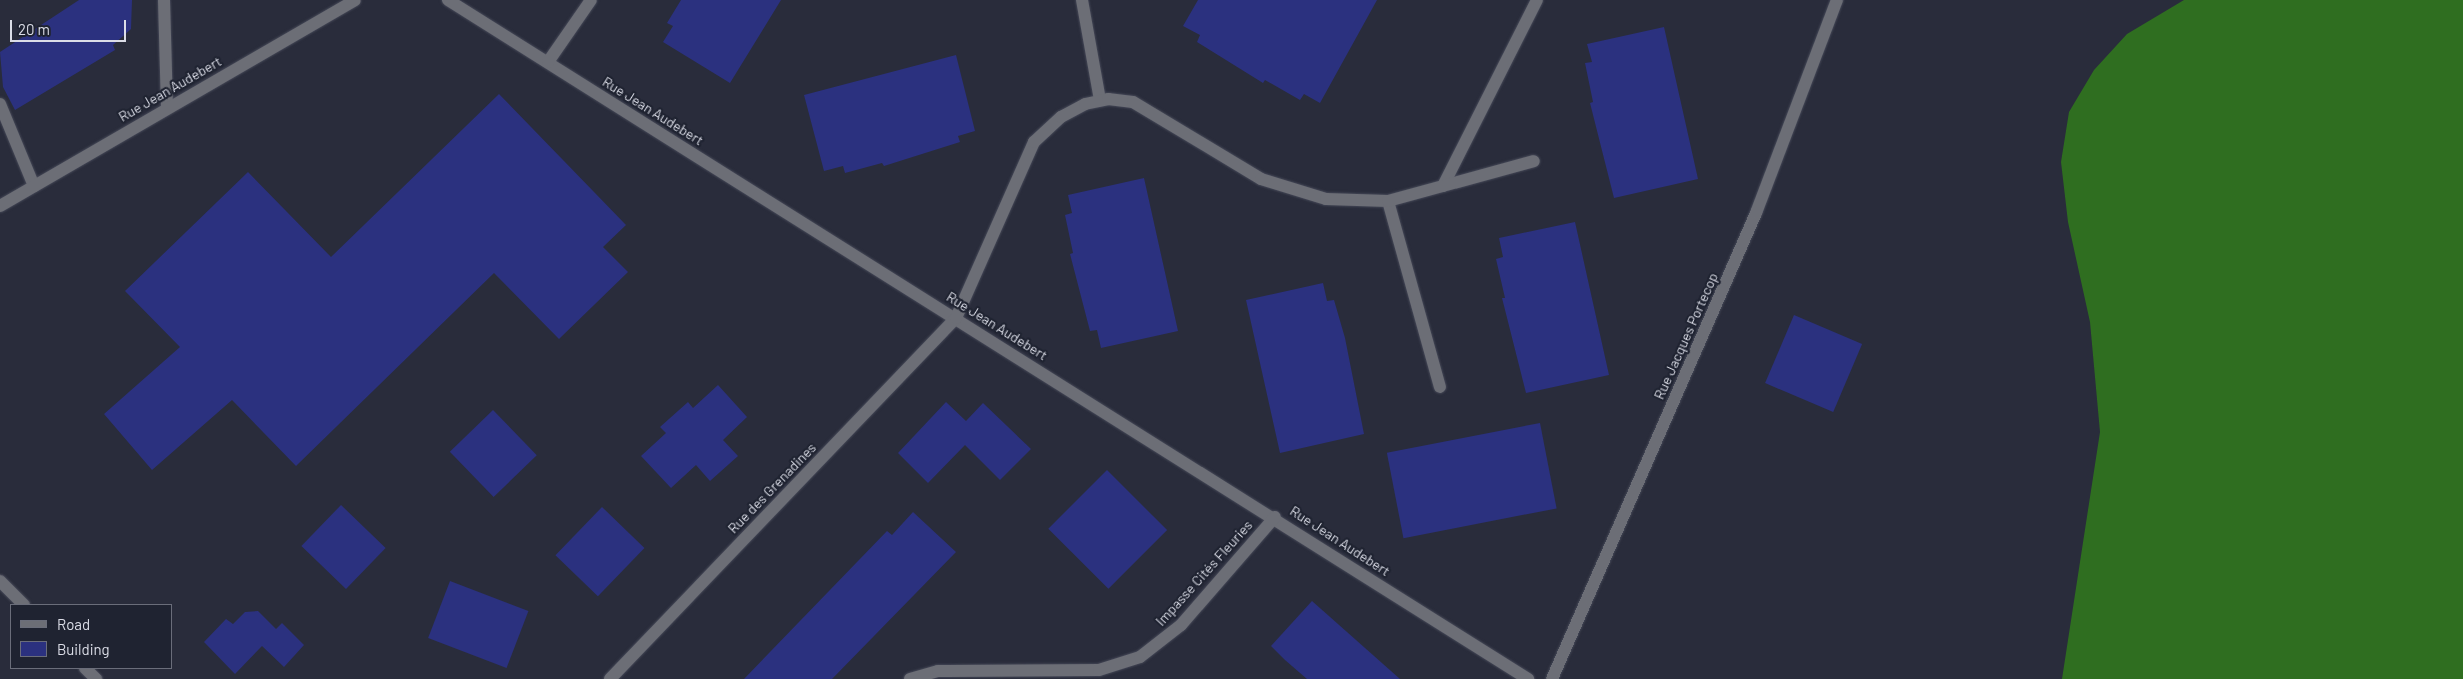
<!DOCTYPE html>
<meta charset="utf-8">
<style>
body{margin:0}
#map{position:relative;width:2463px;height:679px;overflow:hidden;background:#292c3b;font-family:Barlow,sans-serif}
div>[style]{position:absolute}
.forest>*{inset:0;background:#2f6e20}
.building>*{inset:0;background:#2b317f;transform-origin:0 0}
.roads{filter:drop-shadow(0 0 1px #454857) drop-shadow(0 0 1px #454857)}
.minor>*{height:12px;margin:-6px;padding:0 6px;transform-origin:6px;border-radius:6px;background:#6c6e76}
span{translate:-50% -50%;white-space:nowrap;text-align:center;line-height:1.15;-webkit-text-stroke:4.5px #1f2331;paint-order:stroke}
.street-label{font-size:14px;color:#dbdde7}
.legend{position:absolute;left:10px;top:604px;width:162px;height:65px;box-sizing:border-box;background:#1f2331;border:1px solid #6a6d7a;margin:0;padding:6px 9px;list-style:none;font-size:15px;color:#dbdde7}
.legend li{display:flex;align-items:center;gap:10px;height:25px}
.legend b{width:25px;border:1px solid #6a6d7a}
.scale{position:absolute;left:10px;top:20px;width:116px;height:22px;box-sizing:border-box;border:2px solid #dbdde7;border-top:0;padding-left:6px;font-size:15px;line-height:18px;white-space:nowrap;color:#dbdde7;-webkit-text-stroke:4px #1f2331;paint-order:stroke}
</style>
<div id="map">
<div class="forest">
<i style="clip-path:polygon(2184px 0,2463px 0,2463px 679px,2062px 679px,2100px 432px,2090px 322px,2068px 222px,2061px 162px,2069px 112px,2094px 70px,2127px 34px)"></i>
</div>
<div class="building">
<i style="clip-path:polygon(79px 0,132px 0,131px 29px,113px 45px,115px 50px,15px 110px,3px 87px,0 52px)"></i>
<i style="clip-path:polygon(681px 0,781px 0,730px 83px,663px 42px,673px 26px,667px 23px)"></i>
<i style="clip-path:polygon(1198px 0,1377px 0,1320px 103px,1304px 94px,1300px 100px,1265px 80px,1263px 83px,1197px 42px,1200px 35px,1183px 26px)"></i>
<i style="clip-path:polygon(1664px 27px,1698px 179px,1614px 198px,1590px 103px,1593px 102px,1585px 63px,1592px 62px,1587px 44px)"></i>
<i style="clip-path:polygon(956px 55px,975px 131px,958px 136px,960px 142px,884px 166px,882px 163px,845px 173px,843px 166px,824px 171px,804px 95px)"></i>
<i style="clip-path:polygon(499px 94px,626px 225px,603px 247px,628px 272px,559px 339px,494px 273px,296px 466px,232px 400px,152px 470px,104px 414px,180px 347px,125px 291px,248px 172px,331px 257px)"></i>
<i style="clip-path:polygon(1144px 178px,1178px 331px,1101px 348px,1097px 330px,1090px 331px,1070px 254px,1073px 253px,1065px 215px,1072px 213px,1068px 195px)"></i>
<i style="clip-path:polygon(1575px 222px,1609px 375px,1526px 393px,1502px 298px,1505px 298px,1496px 259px,1503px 257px,1499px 238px)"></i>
<i style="clip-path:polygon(1323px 283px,1327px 301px,1334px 300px,1345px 338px,1364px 434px,1280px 453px,1246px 300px)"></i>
<i style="left:1794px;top:315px;width:74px;height:74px;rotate:23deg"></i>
<i style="clip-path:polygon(718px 385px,747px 417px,723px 440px,738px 456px,710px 481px,696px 465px,671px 488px,641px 456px,666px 433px,660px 427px,688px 402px,693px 408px)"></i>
<i style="clip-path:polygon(946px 402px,966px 421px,983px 403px,1031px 449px,1000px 480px,965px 445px,928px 483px,898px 453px)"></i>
<i style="left:493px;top:410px;width:63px;height:60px;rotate:46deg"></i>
<i style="left:1540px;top:423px;width:87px;height:156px;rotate:79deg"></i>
<i style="left:1107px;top:470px;width:85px;height:83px;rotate:45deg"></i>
<i style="left:341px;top:505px;width:62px;height:57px;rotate:44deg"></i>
<i style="left:602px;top:507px;width:59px;height:67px;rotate:44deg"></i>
<i style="clip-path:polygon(913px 512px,956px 552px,832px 679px,744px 679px,887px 531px,892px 535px)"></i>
<i style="left:450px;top:581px;width:84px;height:61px;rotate:21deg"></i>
<i style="clip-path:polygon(1312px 601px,1400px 679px,1307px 679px,1285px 660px,1271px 646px)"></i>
<i style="clip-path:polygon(258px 611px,276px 629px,282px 623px,304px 645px,284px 667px,262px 646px,235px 674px,204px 642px,226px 619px,233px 624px,245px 612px)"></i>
</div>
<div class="roads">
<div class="minor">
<i style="left:164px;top:0;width:108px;rotate:88.4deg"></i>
<i style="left:448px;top:0;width:1276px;rotate:32.16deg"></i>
<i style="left:1082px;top:0;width:102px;rotate:79.8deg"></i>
<i style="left:548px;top:62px;width:75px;rotate:-55.3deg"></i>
<i style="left:0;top:104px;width:89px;rotate:67.5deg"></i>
<i style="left:1443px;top:186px;width:208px;rotate:-63.2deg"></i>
<i style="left:1388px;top:201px;width:193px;rotate:74.4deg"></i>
<i style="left:0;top:206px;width:410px;rotate:-30.1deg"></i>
<i style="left:0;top:581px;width:34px;rotate:45deg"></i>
<i style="left:85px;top:668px;width:16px;rotate:45deg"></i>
<i style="left:610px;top:679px;width:500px;rotate:-46.22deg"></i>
<i style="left:956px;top:318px;width:193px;rotate:-66.1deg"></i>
<i style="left:1034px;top:142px;width:37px;rotate:-43deg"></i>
<i style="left:1061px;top:117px;width:27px;rotate:-28deg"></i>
<i style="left:1085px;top:104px;width:24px;rotate:-12deg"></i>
<i style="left:1108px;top:99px;width:25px;rotate:7deg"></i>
<i style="left:1133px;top:102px;width:149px;rotate:31deg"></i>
<i style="left:1261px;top:179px;width:68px;rotate:17.1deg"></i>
<i style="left:1326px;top:199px;width:62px;rotate:1.8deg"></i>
<i style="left:1388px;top:201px;width:151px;rotate:-15.3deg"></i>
<i style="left:910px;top:679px;width:29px;rotate:-16deg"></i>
<i style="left:938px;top:671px;width:161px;rotate:-0.4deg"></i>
<i style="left:1099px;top:670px;width:43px;rotate:-17.6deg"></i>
<i style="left:1140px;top:657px;width:52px;rotate:-38deg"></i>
<i style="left:1181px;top:625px;width:143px;rotate:-49deg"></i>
<i style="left:1552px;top:679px;width:509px;rotate:-66.36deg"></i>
<i style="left:1756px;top:213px;width:228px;rotate:-69.2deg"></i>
</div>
</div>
<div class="street-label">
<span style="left:170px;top:89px;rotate:-30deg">Rue Jean Audebert</span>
<span style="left:653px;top:111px;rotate:32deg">Rue Jean Audebert</span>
<span style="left:997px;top:326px;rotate:32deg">Rue Jean Audebert</span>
<span style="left:1686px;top:336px;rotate:-66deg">Rue Jacques Portecop</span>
<span style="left:772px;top:488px;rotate:-46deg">Rue des Grenadines</span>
<span style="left:1340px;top:541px;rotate:33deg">Rue Jean Audebert</span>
<span style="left:1204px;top:573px;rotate:-48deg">Impasse Cités Fleuries</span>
</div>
<ul class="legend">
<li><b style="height:6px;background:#6c6e76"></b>Road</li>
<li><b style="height:14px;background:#2b317f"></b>Building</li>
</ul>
<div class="scale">20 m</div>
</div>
